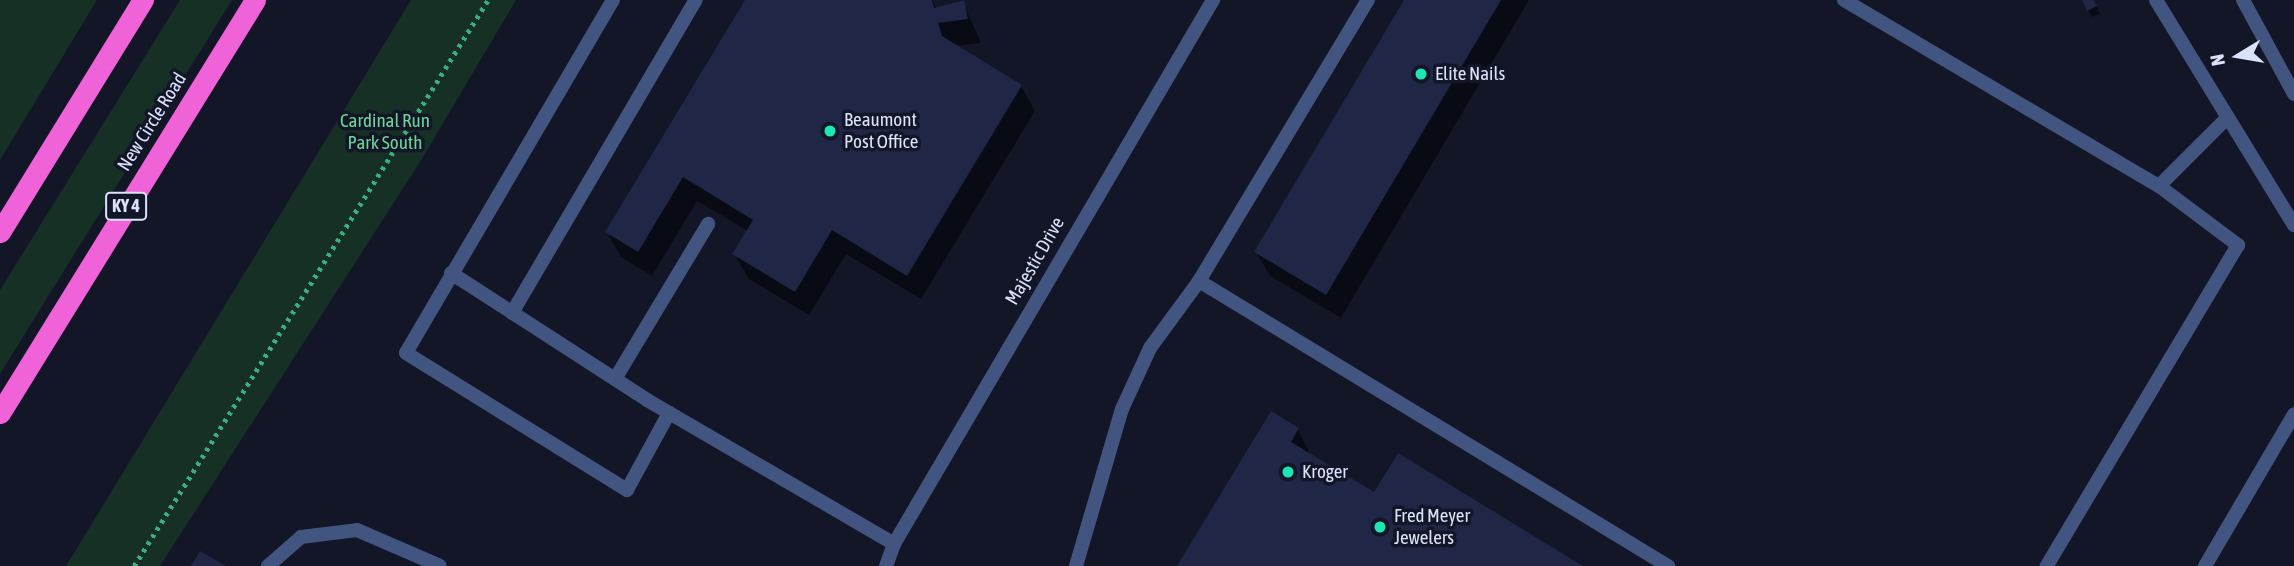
<!DOCTYPE html>
<style>
body{margin:0}
#map{position:relative;width:2294px;height:566px;overflow:hidden;background:#121627;font-family:"Asap Condensed",sans-serif}
div>[style]{position:absolute}
.green>*{inset:0;background:#163026}
.shadow>*{inset:0;background:#0007}
.building>*{inset:0;background:#202646}
.path>*{height:4.5px;margin-top:-2.25px;transform-origin:0;background:repeating-linear-gradient(90deg,#3caf80 0 3.5px,transparent 0 8.5px)}
.service>*{height:14px;margin:-7px;padding:0 7px;transform-origin:7px;border-radius:7px;background:#425581}
.minor>*{height:14px;margin:-7px;padding:0 7px;transform-origin:7px;border-radius:7px;background:#425581}
.motorway>*{height:21px;margin:-10.5px;padding:0 10.5px;transform-origin:10.5px;border-radius:10.5px;background:#f062d7}
.dots>*{width:19px;height:19px;translate:-50% -50%;box-sizing:border-box;border:4px solid #121627;border-radius:50%}
span{translate:-50% -50%;white-space:nowrap;text-align:center;line-height:1.15;-webkit-text-stroke:7px #121627;paint-order:stroke}
.shield-label span{padding:2px 5px;background:#121627;border:2px solid;border-radius:5px;-webkit-text-stroke-width:0}
.shield-label{font-size:18px;color:#dbe3fc;font-weight:700}
.poi-label{font-size:19px;color:#dbe3fc}
.left{translate:0 -50%;text-align:left}
.park-label{font-size:19px;color:#6dd697}
.street-label{font-size:19px;color:#dbe3fc}
.north{position:absolute;left:2203px;top:21px;width:70px;height:70px;-webkit-text-stroke:5px #121627;paint-order:stroke;rotate:259deg;font-size:19px;font-weight:700;line-height:28px;text-align:center;color:#dbe3fc}
.north::after{content:'';display:block;margin:auto;width:24px;height:32px;background:#dbe3fc;clip-path:polygon(50% 0,100% 100%,50% 72%,0 100%)}
</style>
<div id="map">
<div class="green">
<i style="clip-path:polygon(0 0,97px 0,0 160px)"></i>
<i style="clip-path:polygon(180px 0,232px 0,0 374px,0 290px)"></i>
<i style="clip-path:polygon(411px 0,516px 0,420px 162px,160px 566px,66px 566px)"></i>
</div>
<div class="shadow">
<i style="clip-path:polygon(747px 0,932px 0,937px 9px,962px 0,981px 43px,955px 46px,1021px 86px,1035px 111px,921px 299px,846px 254px,809px 315px,749px 279px,734px 254px,748px 231px,697px 201px,652px 276px,621px 257px,607px 232px)"></i>
<i style="clip-path:polygon(1406px 0,1529px 0,1341px 318px,1270px 276px,1256px 252px)"></i>
<i style="clip-path:polygon(2084px 0,2094px 0,2100px 14px,2092px 17px)"></i>
<i style="clip-path:polygon(1298px 430px,1311px 456px,1374px 495px,1579px 566px,1179px 566px)"></i>
</div>
<div class="building">
<i style="clip-path:polygon(745px 0,932px 0,934px 8px,964px 0,968px 19px,938px 23px,942px 36px,1022px 85px,907px 276px,832px 230px,795px 292px,732px 254px,753px 220px,683px 177px,638px 252px,605px 232px)"></i>
<i style="clip-path:polygon(1404px 0,1501px 0,1326px 295px,1254px 252px)"></i>
<i style="clip-path:polygon(2082px 0,2094px 0,2097px 6px,2087px 11px)"></i>
<i style="clip-path:polygon(1271px 411px,1299px 428px,1291px 442px,1374px 492px,1398px 453px,1583px 566px,1177px 566px)"></i>
<i style="clip-path:polygon(200px 551px,226px 566px,191px 566px)"></i>
</div>
<div class="path">
<i style="left:134px;top:566px;width:668px;rotate:-57.98deg"></i>
</div>
<div class="service">
<i style="left:613px;top:0;width:409px;rotate:120.4deg"></i>
<i style="left:406px;top:353px;width:260px;rotate:31.8deg"></i>
<i style="left:627px;top:490px;width:88px;rotate:-61.4deg"></i>
<i style="left:1844px;top:0;width:366px;rotate:30.6deg"></i>
<i style="left:2159px;top:186px;width:99px;rotate:36.8deg"></i>
<i style="left:2238px;top:245px;width:374px;rotate:120.8deg"></i>
<i style="left:2243px;top:0;width:107px;rotate:61.5deg"></i>
<i style="left:2159px;top:186px;width:96px;rotate:-45deg"></i>
<i style="left:451px;top:273px;width:234px;rotate:32.9deg"></i>
<i style="left:647px;top:400px;width:286px;rotate:30.2deg"></i>
<i style="left:894px;top:544px;width:23px;rotate:110deg"></i>
<i style="left:1199px;top:281px;width:549px;rotate:31.29deg"></i>
<i style="left:512px;top:313px;width:363px;rotate:-59.6deg"></i>
<i style="left:615px;top:379px;width:181px;rotate:-59deg"></i>
<i style="left:268px;top:566px;width:44px;rotate:-41.3deg"></i>
<i style="left:301px;top:537px;width:56px;rotate:-7.1deg"></i>
<i style="left:357px;top:530px;width:90px;rotate:23.4deg"></i>
<i style="left:1076px;top:566px;width:164px;rotate:-73.7deg"></i>
<i style="left:1122px;top:409px;width:67px;rotate:-65.3deg"></i>
<i style="left:1150px;top:348px;width:83px;rotate:-53.8deg"></i>
<i style="left:1199px;top:281px;width:328px;rotate:-59deg"></i>
<i style="left:2205px;top:566px;width:176px;rotate:-59.6deg"></i>
</div>
<div class="minor">
<i style="left:2156px;top:0;width:264px;rotate:58.5deg"></i>
<i style="left:894px;top:544px;width:631px;rotate:-59.61deg"></i>
</div>
<div class="motorway">
<i style="left:0;top:232px;width:273px;rotate:-58.4deg"></i>
<i style="left:0;top:413px;width:485px;rotate:-58.3deg"></i>
</div>
<div class="dots">
<i style="left:1421px;top:74px;background:#1ae9b6"></i>
<i style="left:830px;top:131px;background:#1ae9b6"></i>
<i style="left:1288px;top:472px;background:#1ae9b6"></i>
<i style="left:1380px;top:527px;background:#1ae9b6"></i>
</div>
<div class="shield-label">
<span style="left:126px;top:206px">KY 4</span>
</div>
<div class="poi-label">
<span class="left" style="left:1435px;top:74px">Elite Nails</span>
<span class="left" style="left:844px;top:131px">Beaumont<br>Post Office</span>
<span class="left" style="left:1302px;top:472px">Kroger</span>
<span class="left" style="left:1394px;top:527px">Fred Meyer<br>Jewelers</span>
</div>
<div class="park-label">
<span style="left:385px;top:132px">Cardinal Run<br>Park South</span>
</div>
<div class="street-label">
<span style="left:152px;top:122px;rotate:-58deg">New Circle Road</span>
<span style="left:1035px;top:261px;rotate:-60deg">Majestic Drive</span>
</div>
<div class="north">N</div>
</div>
